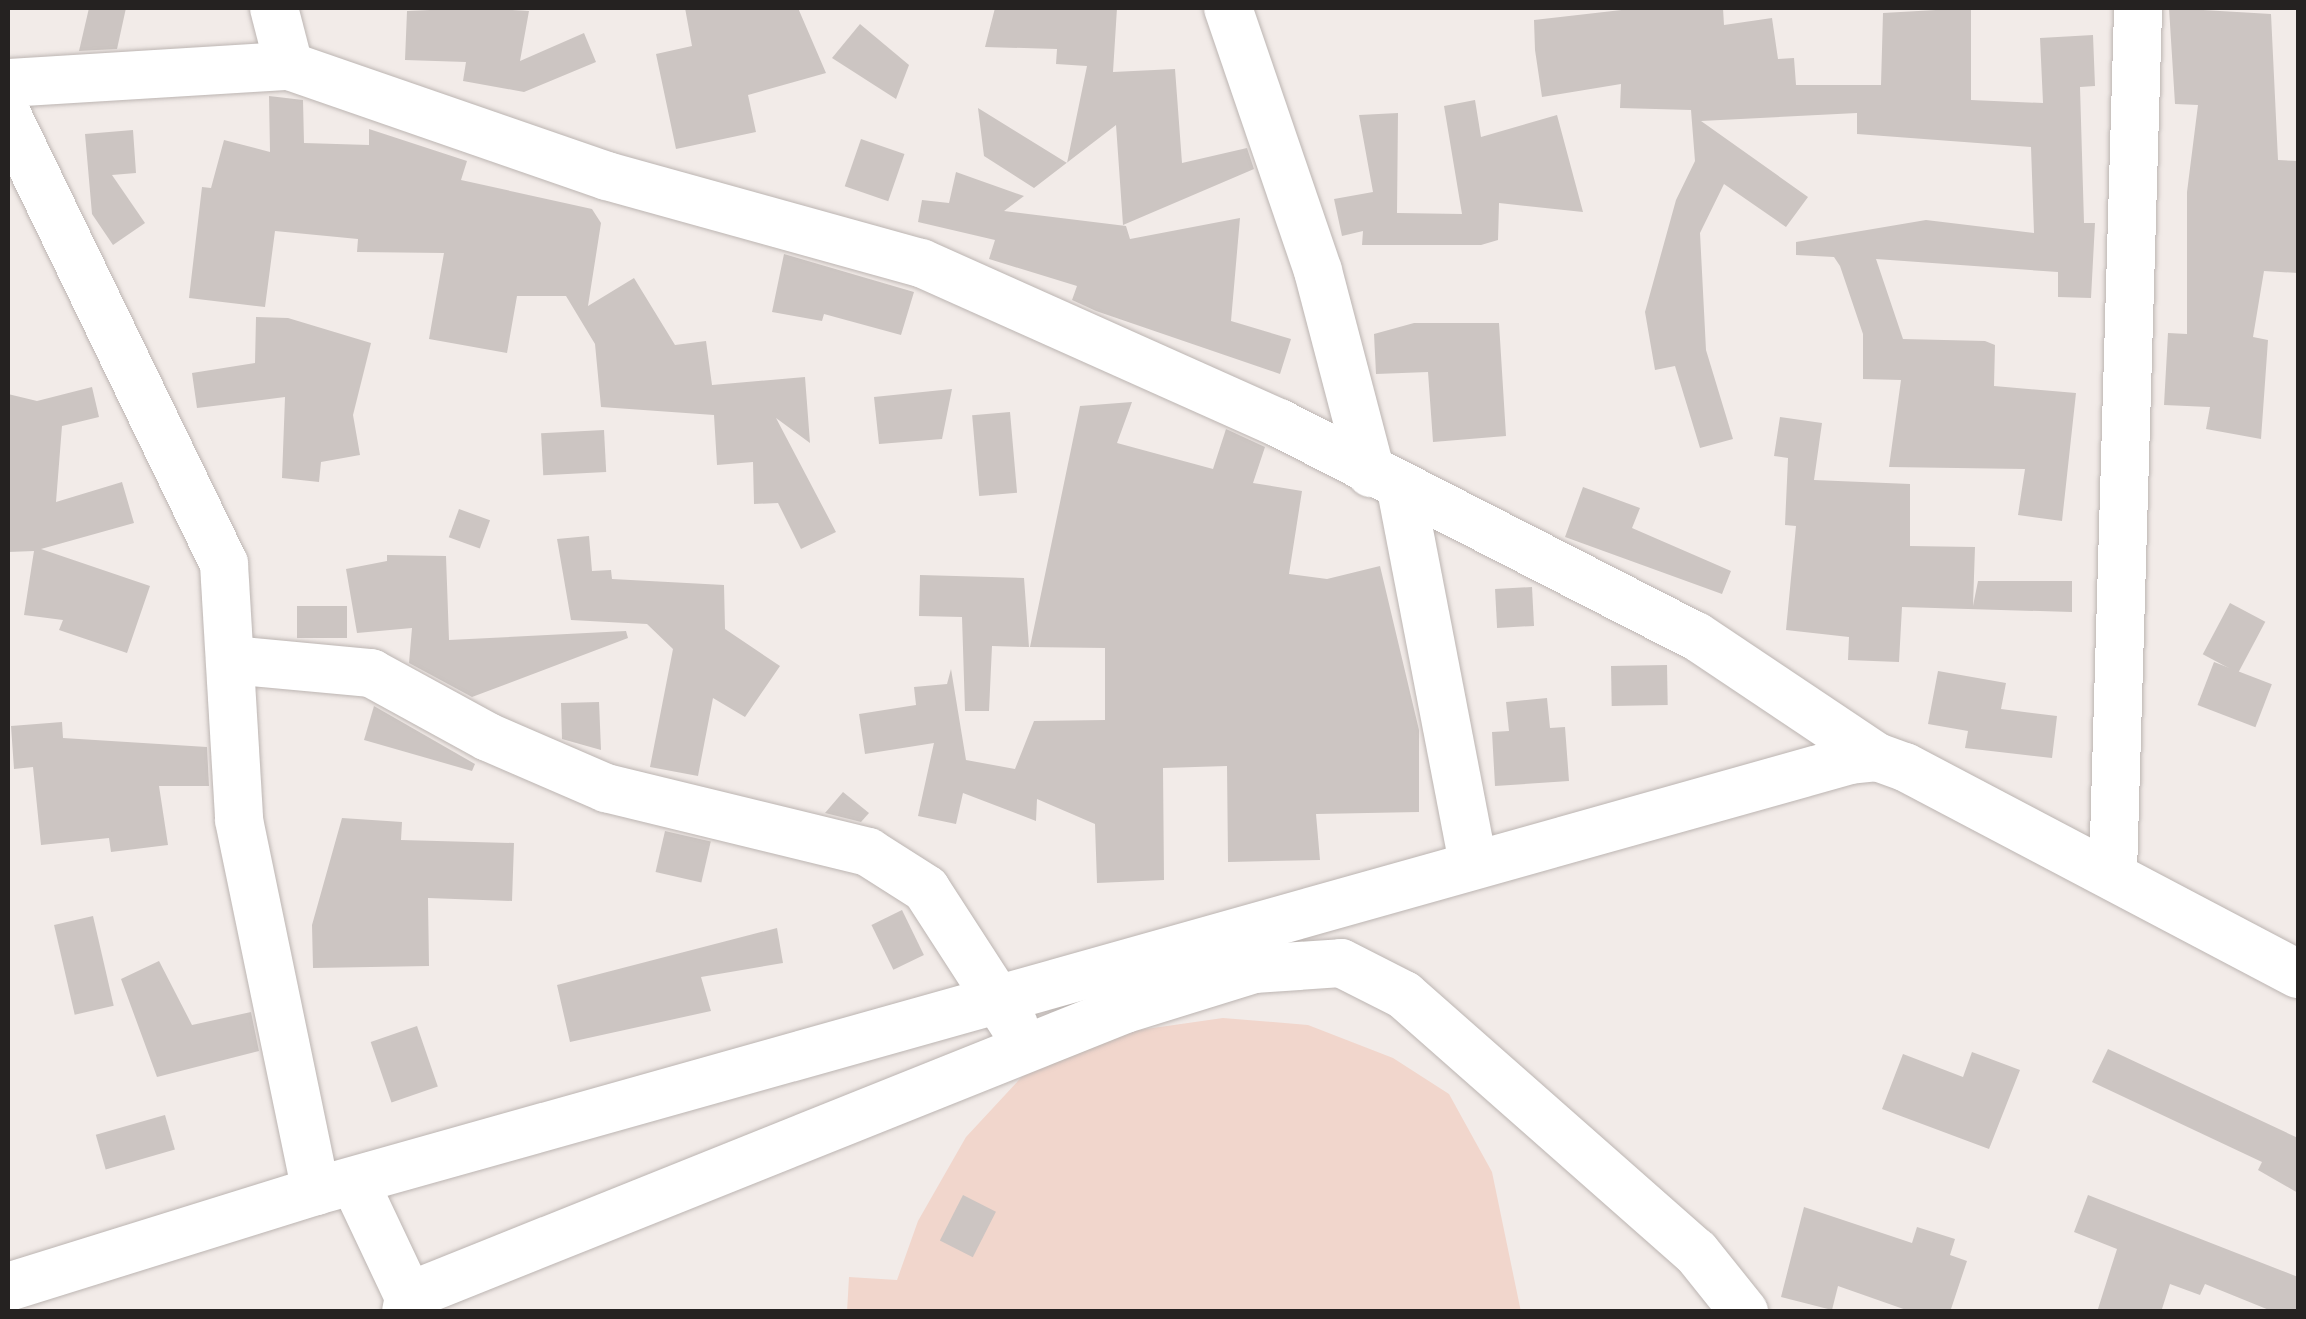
<!DOCTYPE html>
<style>
body{margin:0}
#map{position:relative;width:2306px;height:1319px;overflow:hidden;background:#f2ebe8;font-family:Roboto,sans-serif}
div>[style]{position:absolute}
.green>*{inset:0;background:#f1d6cc}
.building>*{inset:0;background:#ccc5c2;transform-origin:0 0}
.roads{filter:drop-shadow(0 0 2px #bcb5b2) drop-shadow(0 0 2px #bcb5b2)}
.minor>*{height:48px;margin:-24px;padding:0 24px;transform-origin:24px;border-radius:24px;background:#fff}
span{translate:-50% -50%;white-space:nowrap;text-align:center;line-height:1.15;-webkit-text-stroke:10px #fff8f6;paint-order:stroke}
.frame{position:absolute;inset:0;border:10px solid #252221;pointer-events:none}
</style>
<div id="map">
<div class="green">
<i style="clip-path:polygon(1223px 1018px,1308px 1025px,1393px 1058px,1449px 1094px,1492px 1172px,1521px 1312px,847px 1312px,849px 1277px,897px 1280px,918px 1221px,966px 1137px,1030px 1068px,1118px 1033px)"></i>
</div>
<div class="building">
<i style="clip-path:polygon(89px 8px,126px 8px,117px 49px,79px 51px)"></i>
<i style="clip-path:polygon(476px 8px,529px 11px,520px 61px,584px 33px,596px 62px,524px 92px,463px 81px,466px 62px,405px 60px,407px 11px)"></i>
<i style="clip-path:polygon(685px 8px,798px 8px,826px 73px,748px 95px,756px 132px,676px 149px,656px 54px,692px 46px)"></i>
<i style="clip-path:polygon(995px 8px,1117px 8px,1113px 72px,1175px 69px,1182px 163px,1247px 148px,1254px 169px,1123px 225px,1116px 125px,1034px 188px,984px 156px,978px 108px,1067px 163px,1087px 66px,1056px 64px,1057px 49px,985px 47px)"></i>
<i style="clip-path:polygon(1639px 8px,1723px 8px,1724px 25px,1772px 18px,1778px 59px,1794px 58px,1796px 85px,1881px 85px,1883px 13px,1971px 8px,1971px 100px,2043px 103px,2040px 38px,2093px 35px,2095px 86px,2080px 87px,2084px 223px,2095px 223px,2091px 298px,2058px 297px,2058px 272px,1876px 259px,1903px 339px,1985px 341px,1995px 345px,1994px 386px,2076px 393px,2062px 521px,2018px 515px,2025px 469px,1889px 467px,1901px 380px,1863px 379px,1863px 334px,1840px 266px,1834px 257px,1796px 255px,1796px 242px,1926px 220px,2034px 233px,2031px 147px,1857px 134px,1857px 113px,1701px 121px,1808px 197px,1786px 227px,1724px 184px,1700px 233px,1706px 350px,1733px 439px,1700px 448px,1675px 366px,1655px 370px,1645px 312px,1676px 200px,1695px 161px,1691px 110px,1620px 108px,1621px 84px,1542px 97px,1535px 50px,1534px 20px)"></i>
<i style="clip-path:polygon(2169px 8px,2271px 14px,2278px 160px,2298px 161px,2298px 273px,2264px 271px,2253px 337px,2268px 340px,2261px 439px,2206px 429px,2210px 407px,2164px 405px,2168px 333px,2187px 334px,2187px 192px,2198px 105px,2175px 104px)"></i>
<i style="clip-path:polygon(860px 24px,909px 65px,896px 99px,832px 58px)"></i>
<i style="clip-path:polygon(269px 96px,303px 100px,304px 143px,369px 145px,369px 129px,467px 161px,461px 180px,592px 209px,601px 223px,588px 306px,634px 278px,675px 345px,706px 341px,712px 385px,805px 377px,810px 443px,776px 418px,836px 532px,801px 549px,778px 503px,754px 504px,753px 462px,717px 465px,714px 415px,601px 407px,595px 344px,566px 296px,517px 296px,507px 353px,429px 339px,444px 253px,357px 252px,358px 239px,275px 231px,265px 307px,189px 298px,202px 187px,211px 188px,224px 140px,270px 152px)"></i>
<i style="clip-path:polygon(1475px 100px,1481px 137px,1557px 115px,1583px 212px,1499px 203px,1498px 240px,1481px 245px,1362px 245px,1363px 231px,1342px 236px,1334px 199px,1373px 192px,1359px 115px,1398px 113px,1397px 213px,1462px 214px,1444px 106px)"></i>
<i style="clip-path:polygon(133px 130px,136px 173px,112px 175px,145px 223px,113px 245px,92px 214px,85px 134px)"></i>
<i style="left:861px;top:139px;width:46px;height:50px;rotate:19deg"></i>
<i style="clip-path:polygon(956px 172px,1024px 196px,1004px 211px,1126px 226px,1130px 239px,1240px 218px,1231px 321px,1291px 339px,1280px 374px,1096px 311px,1072px 300px,1077px 286px,989px 259px,995px 240px,918px 222px,922px 200px,949px 203px)"></i>
<i style="clip-path:polygon(784px 254px,914px 292px,901px 335px,824px 314px,822px 321px,772px 312px)"></i>
<i style="clip-path:polygon(256px 317px,288px 318px,371px 343px,353px 415px,360px 455px,321px 462px,319px 482px,282px 478px,285px 397px,197px 408px,192px 373px,255px 363px)"></i>
<i style="clip-path:polygon(1414px 323px,1499px 323px,1506px 436px,1433px 442px,1428px 372px,1376px 374px,1374px 334px)"></i>
<i style="clip-path:polygon(92px 387px,99px 417px,62px 426px,56px 502px,122px 482px,134px 523px,41px 549px,150px 586px,127px 653px,59px 630px,63px 620px,24px 615px,34px 551px,8px 552px,8px 394px,37px 401px)"></i>
<i style="clip-path:polygon(952px 389px,942px 439px,879px 444px,874px 397px)"></i>
<i style="clip-path:polygon(1132px 402px,1117px 443px,1213px 469px,1226px 429px,1265px 447px,1253px 483px,1302px 491px,1289px 574px,1327px 579px,1380px 566px,1419px 730px,1419px 812px,1316px 814px,1320px 860px,1228px 862px,1227px 766px,1163px 768px,1164px 880px,1097px 883px,1095px 824px,1037px 799px,1036px 821px,963px 793px,956px 824px,918px 816px,934px 743px,865px 754px,859px 714px,916px 705px,914px 687px,947px 684px,951px 669px,966px 760px,1015px 769px,1034px 721px,1105px 720px,1105px 648px,1030px 647px,1080px 406px)"></i>
<i style="left:1010px;top:412px;width:81px;height:38px;rotate:85deg"></i>
<i style="clip-path:polygon(1780px 417px,1822px 423px,1814px 480px,1910px 484px,1910px 546px,1975px 547px,1973px 606px,1978px 581px,2072px 581px,2072px 612px,1902px 607px,1899px 662px,1848px 660px,1849px 637px,1786px 630px,1796px 526px,1785px 525px,1788px 458px,1774px 456px)"></i>
<i style="left:604px;top:430px;width:42px;height:63px;rotate:87deg"></i>
<i style="clip-path:polygon(1583px 487px,1640px 508px,1632px 528px,1731px 571px,1722px 594px,1565px 537px)"></i>
<i style="left:459px;top:509px;width:33px;height:30px;rotate:20deg"></i>
<i style="clip-path:polygon(589px 536px,592px 571px,611px 570px,612px 579px,724px 585px,725px 629px,780px 666px,745px 717px,713px 698px,698px 776px,650px 767px,673px 649px,647px 624px,571px 620px,557px 539px)"></i>
<i style="clip-path:polygon(387px 555px,446px 556px,449px 640px,626px 631px,628px 638px,472px 697px,409px 663px,412px 628px,357px 633px,346px 569px,387px 561px)"></i>
<i style="clip-path:polygon(920px 575px,1024px 578px,1029px 647px,992px 646px,989px 711px,965px 711px,962px 617px,919px 616px)"></i>
<i style="left:1532px;top:587px;width:39px;height:37px;rotate:87deg"></i>
<i style="left:2230px;top:603px;width:40px;height:58px;rotate:28deg"></i>
<i style="left:297px;top:606px;width:50px;height:32px"></i>
<i style="left:2214px;top:662px;width:62px;height:46px;rotate:21deg"></i>
<i style="left:1667px;top:665px;width:40px;height:56px;rotate:89deg"></i>
<i style="clip-path:polygon(1938px 671px,2006px 683px,2001px 709px,2057px 716px,2052px 758px,1965px 748px,1968px 731px,1928px 724px)"></i>
<i style="clip-path:polygon(1547px 698px,1550px 728px,1565px 727px,1569px 781px,1495px 786px,1492px 732px,1509px 731px,1506px 702px)"></i>
<i style="clip-path:polygon(599px 702px,601px 750px,562px 739px,561px 703px)"></i>
<i style="clip-path:polygon(374px 706px,475px 764px,472px 771px,364px 740px)"></i>
<i style="clip-path:polygon(62px 722px,63px 738px,207px 747px,209px 786px,159px 786px,168px 845px,111px 852px,109px 838px,41px 845px,33px 767px,14px 769px,11px 726px)"></i>
<i style="clip-path:polygon(843px 792px,869px 813px,861px 822px,825px 813px)"></i>
<i style="clip-path:polygon(342px 818px,402px 822px,401px 840px,514px 843px,512px 901px,428px 898px,429px 966px,313px 968px,312px 925px)"></i>
<i style="left:665px;top:831px;width:47px;height:42px;rotate:13deg"></i>
<i style="left:902px;top:910px;width:50px;height:34px;rotate:64deg"></i>
<i style="left:93px;top:916px;width:92px;height:40px;rotate:77deg"></i>
<i style="clip-path:polygon(777px 928px,783px 963px,701px 977px,711px 1011px,570px 1042px,557px 985px)"></i>
<i style="clip-path:polygon(159px 961px,192px 1025px,251px 1012px,259px 1051px,157px 1077px,121px 979px)"></i>
<i style="left:417px;top:1026px;width:64px;height:49px;rotate:71deg"></i>
<i style="clip-path:polygon(2108px 1049px,2298px 1138px,2298px 1193px,2258px 1170px,2262px 1162px,2092px 1082px)"></i>
<i style="clip-path:polygon(1972px 1052px,2020px 1070px,1989px 1149px,1882px 1109px,1903px 1054px,1963px 1077px)"></i>
<i style="left:165px;top:1115px;width:36px;height:72px;rotate:74deg"></i>
<i style="left:963px;top:1195px;width:37px;height:51px;rotate:27deg"></i>
<i style="clip-path:polygon(2088px 1195px,2298px 1277px,2298px 1312px,2274px 1312px,2205px 1284px,2200px 1295px,2170px 1284px,2161px 1312px,2097px 1312px,2117px 1249px,2074px 1232px)"></i>
<i style="clip-path:polygon(1804px 1207px,1912px 1243px,1917px 1227px,1955px 1239px,1950px 1255px,1967px 1261px,1950px 1312px,1912px 1312px,1838px 1286px,1832px 1310px,1781px 1297px)"></i>
</div>
<div class="roads">
<div class="minor">
<i style="left:274px;top:8px;width:60px;rotate:75.5deg"></i>
<i style="left:289px;top:66px;width:336px;rotate:19.1deg"></i>
<i style="left:607px;top:176px;width:326px;rotate:15.5deg"></i>
<i style="left:921px;top:263px;width:392px;rotate:24.1deg"></i>
<i style="left:1279px;top:423px;width:468px;rotate:27.1deg"></i>
<i style="left:1696px;top:636px;width:218px;rotate:33.8deg"></i>
<i style="left:1228px;top:8px;width:278px;rotate:71.1deg"></i>
<i style="left:1318px;top:271px;width:209px;rotate:75.3deg"></i>
<i style="left:8px;top:83px;width:282px;rotate:-3.5deg"></i>
<i style="left:8px;top:117px;width:496px;rotate:64.2deg"></i>
<i style="left:224px;top:564px;width:256px;rotate:86.6deg"></i>
<i style="left:239px;top:820px;width:379px;rotate:78.3deg"></i>
<i style="left:1401px;top:489px;width:380px;rotate:79.1deg"></i>
<i style="left:231px;top:660px;width:141px;rotate:5.3deg"></i>
<i style="left:371px;top:673px;width:133px;rotate:28.7deg"></i>
<i style="left:488px;top:737px;width:129px;rotate:23.4deg"></i>
<i style="left:606px;top:788px;width:270px;rotate:13.7deg"></i>
<i style="left:868px;top:852px;width:69px;rotate:32.5deg"></i>
<i style="left:926px;top:889px;width:162px;rotate:57.1deg"></i>
<i style="left:2113px;top:873px;width:865px;rotate:-88.34deg"></i>
<i style="left:355px;top:1183px;width:143px;rotate:64.7deg"></i>
<i style="left:8px;top:1287px;width:323px;rotate:-17.3deg"></i>
<i style="left:316px;top:1191px;width:1593px;rotate:-15.69deg"></i>
<i style="left:1850px;top:760px;width:27px;rotate:-6deg"></i>
<i style="left:1877px;top:757px;width:30px;rotate:20deg"></i>
<i style="left:1905px;top:767px;width:444px;rotate:27.8deg"></i>
<i style="left:406px;top:1312px;width:16px;rotate:-79deg"></i>
<i style="left:409px;top:1296px;width:771px;rotate:-21.84deg"></i>
<i style="left:1125px;top:1009px;width:135px;rotate:-17.2deg"></i>
<i style="left:1254px;top:969px;width:87px;rotate:-3.9deg"></i>
<i style="left:1341px;top:963px;width:71px;rotate:26.9deg"></i>
<i style="left:1404px;top:995px;width:389px;rotate:41.4deg"></i>
<i style="left:1696px;top:1252px;width:77px;rotate:51.3deg"></i>
</div>
</div>
<div class="frame"></div>
</div>
